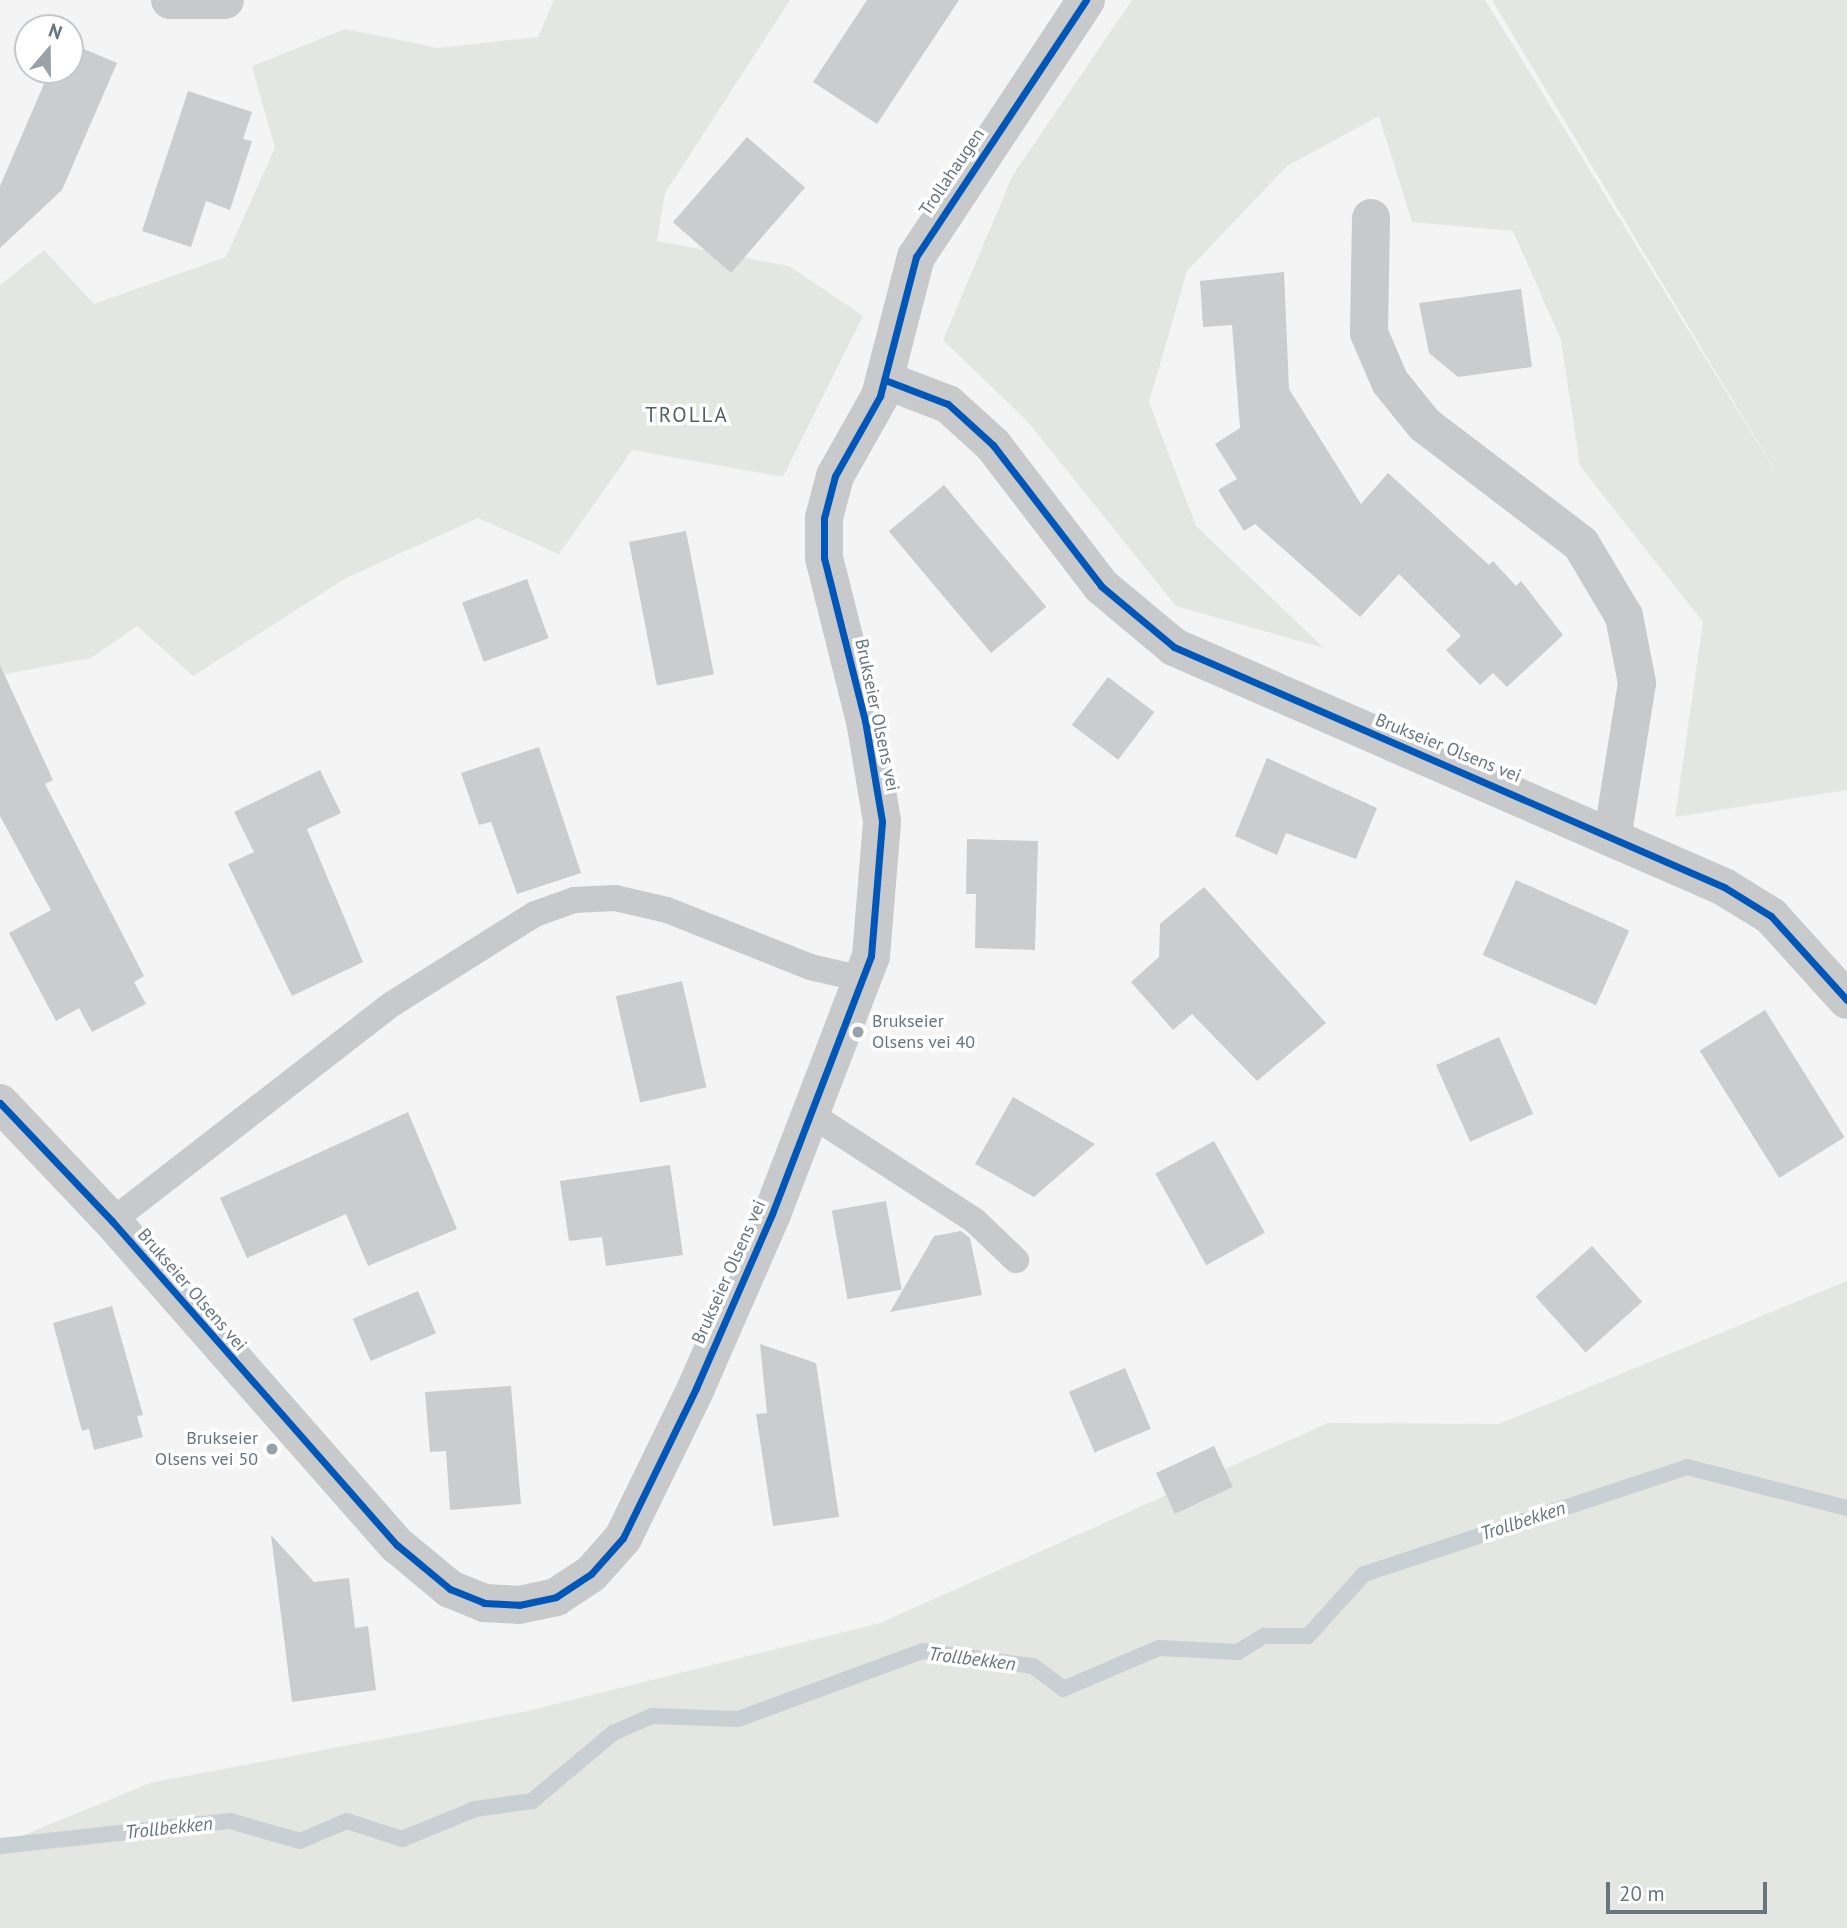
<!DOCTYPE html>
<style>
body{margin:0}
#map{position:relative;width:1847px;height:1928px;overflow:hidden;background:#f4f4f4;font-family:"PT Sans",sans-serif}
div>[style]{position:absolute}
.green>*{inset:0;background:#e3e6e1}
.stream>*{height:16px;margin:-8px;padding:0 8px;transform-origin:8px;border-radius:8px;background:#c9d0d3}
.building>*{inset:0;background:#cbcccd;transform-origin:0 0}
.service>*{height:26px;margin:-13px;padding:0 13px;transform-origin:13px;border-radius:13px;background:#c7c9ca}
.minor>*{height:38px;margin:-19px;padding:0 19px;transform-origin:19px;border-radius:19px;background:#c7c9ca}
.cycleway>*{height:7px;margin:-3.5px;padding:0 3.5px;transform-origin:3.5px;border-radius:3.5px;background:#0057b8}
.dots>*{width:19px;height:19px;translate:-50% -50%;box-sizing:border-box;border:4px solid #fff;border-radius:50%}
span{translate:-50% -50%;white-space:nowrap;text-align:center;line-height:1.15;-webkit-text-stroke:7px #fff;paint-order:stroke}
.street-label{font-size:18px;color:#687680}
.poi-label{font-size:18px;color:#687680}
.left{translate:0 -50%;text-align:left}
.right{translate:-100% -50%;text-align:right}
.water-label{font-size:19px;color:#64767c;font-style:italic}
.quarter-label{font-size:21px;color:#555f66;letter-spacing:2px}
.north{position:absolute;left:14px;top:14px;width:70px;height:70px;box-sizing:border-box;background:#fff;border:2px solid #c3c8cc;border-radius:50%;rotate:20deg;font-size:19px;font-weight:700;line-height:28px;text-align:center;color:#687680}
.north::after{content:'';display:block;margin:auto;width:24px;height:32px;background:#99a2a9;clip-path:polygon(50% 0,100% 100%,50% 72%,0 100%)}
.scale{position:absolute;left:1606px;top:1882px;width:161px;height:32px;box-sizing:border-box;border:4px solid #687680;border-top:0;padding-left:9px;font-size:21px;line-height:24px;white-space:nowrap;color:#687680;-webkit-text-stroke:5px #fff;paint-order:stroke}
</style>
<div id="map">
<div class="green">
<i style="clip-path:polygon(554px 0,790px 0,665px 193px,657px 241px,789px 266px,863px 316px,783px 477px,632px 450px,559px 554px,478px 518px,346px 578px,193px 676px,137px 626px,91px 658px,0 675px,0 285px,44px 250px,94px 304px,226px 257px,275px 148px,252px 66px,345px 29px,438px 48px,538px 37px)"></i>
<i style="clip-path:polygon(1132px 0,1485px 0,1791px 497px,1492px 0,1847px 0,1847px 790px,1675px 817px,1703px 622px,1580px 466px,1561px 340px,1513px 231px,1412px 222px,1379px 116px,1287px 166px,1187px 271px,1149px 402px,1196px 526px,1324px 648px,1176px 606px,1027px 421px,943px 340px,1013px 175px)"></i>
<i style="clip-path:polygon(1847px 1281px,1847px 1928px,0 1928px,0 1845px,150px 1783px,523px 1712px,880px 1623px,1328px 1423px,1499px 1424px)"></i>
</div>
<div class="stream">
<i style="left:0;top:1846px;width:231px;rotate:-6.2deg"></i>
<i style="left:230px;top:1821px;width:73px;rotate:15.9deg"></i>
<i style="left:300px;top:1841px;width:51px;rotate:-23.1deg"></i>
<i style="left:347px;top:1821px;width:58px;rotate:18.1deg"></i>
<i style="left:402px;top:1839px;width:79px;rotate:-22.3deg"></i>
<i style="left:475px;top:1809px;width:58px;rotate:-8deg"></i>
<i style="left:532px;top:1801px;width:106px;rotate:-40deg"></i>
<i style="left:613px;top:1733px;width:43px;rotate:-23.6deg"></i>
<i style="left:652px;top:1716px;width:86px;rotate:2deg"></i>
<i style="left:738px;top:1719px;width:197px;rotate:-20.2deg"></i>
<i style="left:923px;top:1651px;width:111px;rotate:7.8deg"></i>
<i style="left:1033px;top:1666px;width:38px;rotate:37deg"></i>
<i style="left:1063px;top:1689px;width:104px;rotate:-23.1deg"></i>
<i style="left:1159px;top:1648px;width:79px;rotate:2.9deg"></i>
<i style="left:1238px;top:1652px;width:31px;rotate:-32deg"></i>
<i style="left:1264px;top:1636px;width:44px"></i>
<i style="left:1308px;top:1636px;width:84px;rotate:-47.9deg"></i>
<i style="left:1364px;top:1574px;width:340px;rotate:-18.3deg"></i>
<i style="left:1687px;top:1467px;width:165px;rotate:14.4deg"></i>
</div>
<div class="building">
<i style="clip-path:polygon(867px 0,959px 0,877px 124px,813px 82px)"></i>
<i style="clip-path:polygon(70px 43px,117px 63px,62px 190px,0 248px,0 186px,50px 70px,70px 70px)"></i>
<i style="clip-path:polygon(188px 91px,252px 112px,243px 139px,252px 141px,230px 210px,206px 201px,191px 247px,142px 231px)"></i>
<i style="left:747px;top:137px;width:77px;height:113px;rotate:41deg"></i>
<i style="clip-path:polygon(1284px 272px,1289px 389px,1361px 504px,1388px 473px,1489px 565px,1493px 561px,1516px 586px,1521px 581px,1563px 635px,1507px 687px,1493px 673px,1480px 685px,1446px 650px,1461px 636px,1399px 574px,1360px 617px,1255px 524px,1244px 531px,1218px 490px,1237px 479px,1215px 444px,1240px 428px,1232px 325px,1203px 327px,1200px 281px)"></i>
<i style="clip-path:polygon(1521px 289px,1532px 367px,1458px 377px,1429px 353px,1419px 303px)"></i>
<i style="left:944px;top:485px;width:159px;height:72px;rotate:50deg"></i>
<i style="left:686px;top:531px;width:146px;height:58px;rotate:79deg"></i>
<i style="left:527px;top:579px;width:63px;height:69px;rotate:70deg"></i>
<i style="clip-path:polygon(0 665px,53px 780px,45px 784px,144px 976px,134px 982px,146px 1004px,92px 1032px,79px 1008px,56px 1021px,9px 933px,51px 910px,0 816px)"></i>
<i style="left:1108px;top:677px;width:58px;height:60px;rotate:37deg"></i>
<i style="clip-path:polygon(539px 747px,581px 873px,517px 894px,491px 822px,479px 825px,461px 773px)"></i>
<i style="clip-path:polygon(1267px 758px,1377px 808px,1356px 859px,1286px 833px,1277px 855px,1235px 836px)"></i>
<i style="clip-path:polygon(320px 770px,341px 813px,307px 829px,363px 962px,292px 996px,228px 864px,254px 852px,234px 812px)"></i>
<i style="clip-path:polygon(967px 839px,1038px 841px,1035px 950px,975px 948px,976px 894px,966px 894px)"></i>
<i style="left:1516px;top:880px;width:124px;height:82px;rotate:24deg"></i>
<i style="clip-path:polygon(1204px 887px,1326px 1023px,1257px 1081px,1192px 1014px,1173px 1030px,1131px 982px,1159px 957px,1160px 924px)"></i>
<i style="left:682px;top:981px;width:109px;height:68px;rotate:77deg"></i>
<i style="left:1765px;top:1010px;width:150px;height:77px;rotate:58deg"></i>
<i style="left:1499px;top:1037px;width:84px;height:69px;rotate:66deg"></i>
<i style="clip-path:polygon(1013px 1097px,1095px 1144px,1034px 1197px,975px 1164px)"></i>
<i style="clip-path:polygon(408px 1112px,457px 1229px,368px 1266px,346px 1214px,247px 1258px,220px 1198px)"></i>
<i style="left:1214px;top:1141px;width:105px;height:67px;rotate:61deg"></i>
<i style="clip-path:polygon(670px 1165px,683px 1255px,606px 1266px,602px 1237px,569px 1241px,560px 1181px)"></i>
<i style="left:886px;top:1201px;width:90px;height:55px;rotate:80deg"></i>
<i style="clip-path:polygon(961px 1231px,970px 1238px,982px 1295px,890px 1312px,934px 1236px)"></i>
<i style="left:1592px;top:1246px;width:75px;height:76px;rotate:48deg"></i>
<i style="left:418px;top:1291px;width:46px;height:71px;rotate:67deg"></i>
<i style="clip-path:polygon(112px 1306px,143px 1415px,137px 1416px,143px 1437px,94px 1450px,89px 1429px,82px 1431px,53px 1323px)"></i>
<i style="clip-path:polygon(760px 1344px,816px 1363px,839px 1517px,773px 1526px,756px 1414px,767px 1413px)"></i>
<i style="left:1125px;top:1368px;width:66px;height:61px;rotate:67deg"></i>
<i style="clip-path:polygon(511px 1386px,521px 1504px,450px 1510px,446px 1451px,430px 1452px,425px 1392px)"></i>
<i style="left:1214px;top:1446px;width:45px;height:64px;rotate:65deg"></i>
<i style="clip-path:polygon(271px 1535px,314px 1582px,349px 1578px,355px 1628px,368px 1626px,376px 1690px,292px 1702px)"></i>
</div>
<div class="service">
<i style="left:812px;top:1115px;width:194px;rotate:33deg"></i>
<i style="left:975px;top:1221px;width:57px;rotate:43.6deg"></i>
<i style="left:112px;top:1221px;width:354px;rotate:-37.8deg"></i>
<i style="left:392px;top:1004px;width:169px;rotate:-32.2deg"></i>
<i style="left:535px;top:914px;width:41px;rotate:-19.7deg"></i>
<i style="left:574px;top:900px;width:41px;rotate:-2.8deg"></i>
<i style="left:615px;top:898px;width:53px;rotate:13deg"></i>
<i style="left:667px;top:910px;width:154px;rotate:21.7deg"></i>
<i style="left:810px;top:967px;width:54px;rotate:12.8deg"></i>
</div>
<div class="minor">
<i style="left:170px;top:0;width:55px"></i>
<i style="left:1371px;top:218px;width:115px;rotate:91deg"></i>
<i style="left:1369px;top:333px;width:53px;rotate:66.8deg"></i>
<i style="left:1390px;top:382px;width:55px;rotate:50.9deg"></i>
<i style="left:1425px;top:425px;width:196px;rotate:37.3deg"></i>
<i style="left:1581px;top:544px;width:84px;rotate:59.2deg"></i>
<i style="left:1624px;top:616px;width:68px;rotate:79deg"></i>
<i style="left:1637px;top:683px;width:152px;rotate:99.1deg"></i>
<i style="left:885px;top:380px;width:67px;rotate:20.9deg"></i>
<i style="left:948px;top:404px;width:61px;rotate:42.3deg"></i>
<i style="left:993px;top:445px;width:178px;rotate:52.5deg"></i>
<i style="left:1101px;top:586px;width:95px;rotate:39.9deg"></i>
<i style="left:1174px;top:647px;width:600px;rotate:23.57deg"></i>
<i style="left:1724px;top:887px;width:55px;rotate:31.7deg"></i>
<i style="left:1771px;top:916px;width:113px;rotate:47.9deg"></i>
<i style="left:0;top:1103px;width:163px;rotate:46.5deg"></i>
<i style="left:112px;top:1221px;width:432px;rotate:48.7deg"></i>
<i style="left:397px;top:1545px;width:69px;rotate:39.7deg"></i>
<i style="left:450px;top:1589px;width:37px;rotate:22deg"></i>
<i style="left:484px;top:1603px;width:35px;rotate:3deg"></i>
<i style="left:519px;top:1605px;width:38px;rotate:-12deg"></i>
<i style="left:556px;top:1597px;width:42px;rotate:-33.3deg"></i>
<i style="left:591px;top:1574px;width:48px;rotate:-48.4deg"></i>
<i style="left:623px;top:1538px;width:167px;rotate:-64deg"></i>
<i style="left:696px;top:1388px;width:190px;rotate:-66.4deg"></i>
<i style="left:772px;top:1214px;width:276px;rotate:-69deg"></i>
<i style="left:871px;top:956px;width:135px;rotate:-85.3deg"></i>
<i style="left:882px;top:821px;width:101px;rotate:-99.6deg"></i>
<i style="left:865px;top:721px;width:168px;rotate:-104.1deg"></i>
<i style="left:824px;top:558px;width:40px;rotate:-90deg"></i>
<i style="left:824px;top:518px;width:43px;rotate:-75.3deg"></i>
<i style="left:835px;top:476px;width:92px;rotate:-60.6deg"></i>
<i style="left:880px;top:396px;width:144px;rotate:-75.5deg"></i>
<i style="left:916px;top:257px;width:308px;rotate:-56.5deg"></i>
</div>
<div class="cycleway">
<i style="left:885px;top:380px;width:67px;rotate:20.9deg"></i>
<i style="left:948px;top:404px;width:61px;rotate:42.3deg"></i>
<i style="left:993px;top:445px;width:178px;rotate:52.5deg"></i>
<i style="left:1101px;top:586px;width:95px;rotate:39.9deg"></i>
<i style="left:1174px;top:647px;width:600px;rotate:23.57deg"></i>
<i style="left:1724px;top:887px;width:55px;rotate:31.7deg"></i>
<i style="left:1771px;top:916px;width:113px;rotate:47.9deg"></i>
<i style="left:0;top:1103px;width:163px;rotate:46.5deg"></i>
<i style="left:112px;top:1221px;width:432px;rotate:48.7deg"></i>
<i style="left:397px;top:1545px;width:69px;rotate:39.7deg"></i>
<i style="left:450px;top:1589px;width:37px;rotate:22deg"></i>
<i style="left:484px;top:1603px;width:35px;rotate:3deg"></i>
<i style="left:519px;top:1605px;width:38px;rotate:-12deg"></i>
<i style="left:556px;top:1597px;width:42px;rotate:-33.3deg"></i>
<i style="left:591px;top:1574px;width:48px;rotate:-48.4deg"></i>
<i style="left:623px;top:1538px;width:167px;rotate:-64deg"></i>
<i style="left:696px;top:1388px;width:190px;rotate:-66.4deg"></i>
<i style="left:772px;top:1214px;width:276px;rotate:-69deg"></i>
<i style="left:871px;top:956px;width:135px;rotate:-85.3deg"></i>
<i style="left:882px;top:821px;width:101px;rotate:-99.6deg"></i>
<i style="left:865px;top:721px;width:168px;rotate:-104.1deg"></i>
<i style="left:824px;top:558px;width:40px;rotate:-90deg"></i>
<i style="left:824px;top:518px;width:43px;rotate:-75.3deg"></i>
<i style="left:835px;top:476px;width:92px;rotate:-60.6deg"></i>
<i style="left:880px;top:396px;width:144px;rotate:-75.5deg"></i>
<i style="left:916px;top:257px;width:308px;rotate:-56.5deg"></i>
</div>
<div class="dots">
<i style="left:858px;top:1032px;background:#99a2a9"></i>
<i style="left:272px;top:1449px;background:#99a2a9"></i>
</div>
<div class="street-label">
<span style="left:952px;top:172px;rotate:-56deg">Trollahaugen</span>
<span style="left:877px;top:715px;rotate:78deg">Brukseier Olsens vei</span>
<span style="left:1448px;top:748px;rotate:22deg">Brukseier Olsens vei</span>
<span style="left:729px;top:1272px;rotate:-66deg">Brukseier Olsens vei</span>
<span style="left:192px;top:1290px;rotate:49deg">Brukseier Olsens vei</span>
</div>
<div class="poi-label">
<span class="left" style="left:872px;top:1032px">Brukseier<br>Olsens vei 40</span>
<span class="right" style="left:258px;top:1449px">Brukseier<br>Olsens vei 50</span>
</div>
<div class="water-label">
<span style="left:1523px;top:1521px;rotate:-18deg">Trollbekken</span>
<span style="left:972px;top:1659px;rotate:7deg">Trollbekken</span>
<span style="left:169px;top:1828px;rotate:-6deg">Trollbekken</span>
</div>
<div class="quarter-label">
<span style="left:687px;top:415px">TROLLA</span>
</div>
<div class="north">N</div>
<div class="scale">20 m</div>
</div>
